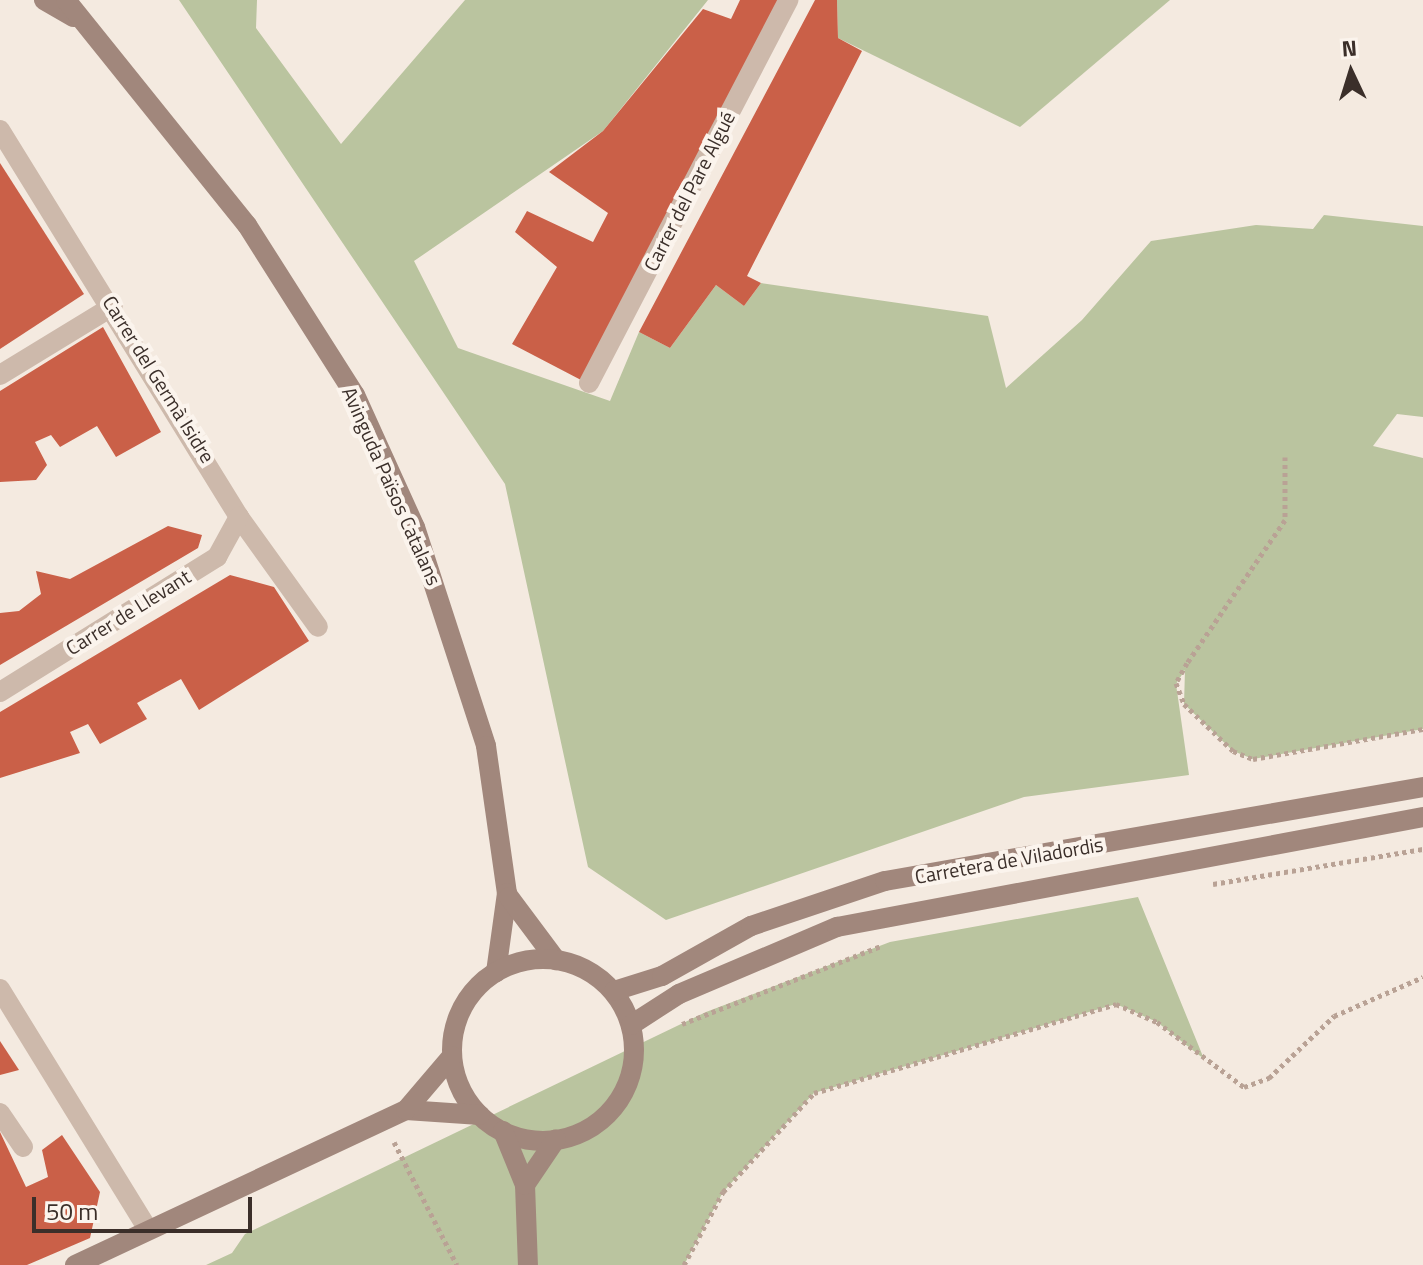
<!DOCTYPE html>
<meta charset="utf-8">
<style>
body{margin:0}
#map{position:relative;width:1423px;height:1265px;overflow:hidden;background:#f4eae0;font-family:"Titillium Web",sans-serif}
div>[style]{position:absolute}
.green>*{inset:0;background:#bac49f}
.building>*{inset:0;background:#ca6048}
.path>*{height:5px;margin-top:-2.5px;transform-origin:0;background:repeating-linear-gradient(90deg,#b9a295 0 4px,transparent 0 8px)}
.street>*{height:20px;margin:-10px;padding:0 10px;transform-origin:10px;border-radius:10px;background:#cdb9ab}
.secondary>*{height:20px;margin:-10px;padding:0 10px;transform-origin:10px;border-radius:10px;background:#a1877c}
.secondary>.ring{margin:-10px;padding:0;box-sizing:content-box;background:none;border:20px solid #a1877c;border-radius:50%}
span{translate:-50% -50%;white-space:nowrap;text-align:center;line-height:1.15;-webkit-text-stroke:8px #fbf4ed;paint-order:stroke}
.street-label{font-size:20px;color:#3b2f2a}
.north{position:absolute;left:1311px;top:32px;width:80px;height:80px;-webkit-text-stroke:6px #fbf4ed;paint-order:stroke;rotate:356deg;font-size:22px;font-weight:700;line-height:32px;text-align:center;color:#3b2f2a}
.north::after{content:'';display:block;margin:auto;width:28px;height:36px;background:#3b2f2a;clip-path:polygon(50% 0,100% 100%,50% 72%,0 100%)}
.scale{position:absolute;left:32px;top:1197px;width:220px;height:36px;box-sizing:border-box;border:4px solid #3b2f2a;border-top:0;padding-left:10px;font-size:24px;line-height:28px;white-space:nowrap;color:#3b2f2a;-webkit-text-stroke:6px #fbf4ed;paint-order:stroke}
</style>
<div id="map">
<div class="green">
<i style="clip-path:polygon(179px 0,257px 0,256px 28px,341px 144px,465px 0,708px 0,603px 131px,414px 261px,458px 348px,610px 401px,639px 332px,670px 348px,716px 285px,744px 306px,761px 283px,988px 316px,1006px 388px,1082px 320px,1151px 241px,1256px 225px,1313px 229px,1324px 215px,1423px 226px,1423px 417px,1397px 414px,1373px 446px,1423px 458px,1423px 729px,1253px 759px,1233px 751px,1184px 704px,1185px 670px,1176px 684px,1189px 775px,1024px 797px,666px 920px,588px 867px,505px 484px)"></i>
<i style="clip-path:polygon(837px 0,1170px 0,1020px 127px,838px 38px)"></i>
<i style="clip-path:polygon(1138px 897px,1204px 1059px,1157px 1022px,1116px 1004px,814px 1093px,723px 1192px,684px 1265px,206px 1265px,232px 1253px,245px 1234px,706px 1012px,890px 942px)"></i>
</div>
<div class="building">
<i style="clip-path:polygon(740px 0,778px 0,581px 380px,512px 344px,557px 267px,515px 232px,527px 211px,593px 242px,608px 213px,549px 172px,603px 131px,703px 9px,731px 19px)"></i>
<i style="clip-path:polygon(815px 0,837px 0,838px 38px,862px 51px,747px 276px,761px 283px,744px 306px,716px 285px,670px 348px,639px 332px)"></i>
<i style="clip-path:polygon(0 163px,84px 294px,0 349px)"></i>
<i style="clip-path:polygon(103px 327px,161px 432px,116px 457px,97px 426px,60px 447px,51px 435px,35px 442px,47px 465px,36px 480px,0 482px,0 391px)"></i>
<i style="clip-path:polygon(168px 526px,202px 535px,198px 548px,0 665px,0 613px,19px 611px,41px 594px,36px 571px,70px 579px)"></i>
<i style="clip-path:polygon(230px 575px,274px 587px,309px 641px,199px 710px,181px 679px,137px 703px,147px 719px,100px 744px,88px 724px,70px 732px,80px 753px,0 778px,0 712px)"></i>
<i style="clip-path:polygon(0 1041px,19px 1070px,0 1075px)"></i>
<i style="clip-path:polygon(0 1132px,26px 1187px,48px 1177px,42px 1150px,62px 1135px,100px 1192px,90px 1238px,27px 1265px,0 1265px)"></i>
</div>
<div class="path">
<i style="left:1285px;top:457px;width:63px;rotate:90deg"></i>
<i style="left:1285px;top:520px;width:173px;rotate:124.4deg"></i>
<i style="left:1187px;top:663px;width:23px;rotate:119deg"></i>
<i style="left:1176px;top:683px;width:22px;rotate:69deg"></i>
<i style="left:1184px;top:704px;width:68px;rotate:43.8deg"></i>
<i style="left:1233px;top:751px;width:22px;rotate:22deg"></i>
<i style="left:1253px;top:759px;width:173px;rotate:-10deg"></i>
<i style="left:1213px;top:884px;width:213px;rotate:-9.5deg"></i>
<i style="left:682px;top:1024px;width:214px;rotate:-21.4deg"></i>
<i style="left:394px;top:1142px;width:138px;rotate:62.9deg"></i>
<i style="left:684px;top:1265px;width:83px;rotate:-61.9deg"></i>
<i style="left:723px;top:1192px;width:134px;rotate:-47.4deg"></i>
<i style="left:814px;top:1093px;width:315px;rotate:-16.4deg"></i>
<i style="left:1116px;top:1004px;width:45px;rotate:23.7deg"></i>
<i style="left:1157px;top:1022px;width:109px;rotate:36.8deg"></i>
<i style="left:1244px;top:1087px;width:27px;rotate:-20deg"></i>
<i style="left:1269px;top:1078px;width:90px;rotate:-43.6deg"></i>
<i style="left:1334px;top:1016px;width:97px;rotate:-23.7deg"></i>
</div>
<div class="street">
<i style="left:0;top:130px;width:455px;rotate:58.3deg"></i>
<i style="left:239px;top:517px;width:135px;rotate:54.3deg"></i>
<i style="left:0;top:375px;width:132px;rotate:-31.4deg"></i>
<i style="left:589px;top:383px;width:432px;rotate:-62.5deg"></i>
<i style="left:0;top:692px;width:256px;rotate:-31.9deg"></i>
<i style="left:217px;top:557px;width:46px;rotate:-61.2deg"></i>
<i style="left:0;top:989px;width:281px;rotate:58.4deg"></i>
<i style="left:0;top:1113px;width:41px;rotate:55.9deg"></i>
</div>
<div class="secondary">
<i style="left:44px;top:0;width:34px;rotate:30deg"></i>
<i style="left:66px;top:0;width:289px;rotate:51.2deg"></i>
<i style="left:247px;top:225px;width:201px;rotate:57.6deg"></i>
<i style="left:355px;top:395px;width:145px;rotate:65.6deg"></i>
<i style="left:415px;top:527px;width:230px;rotate:72deg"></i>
<i style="left:486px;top:746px;width:148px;rotate:81.9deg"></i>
<i style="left:507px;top:893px;width:80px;rotate:97.9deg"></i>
<i style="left:509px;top:897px;width:79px;rotate:53.3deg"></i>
<i class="ring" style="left:452px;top:959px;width:162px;height:162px"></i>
<i style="left:614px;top:991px;width:50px;rotate:-17.4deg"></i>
<i style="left:662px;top:976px;width:102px;rotate:-29.3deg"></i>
<i style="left:751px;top:926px;width:141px;rotate:-18.6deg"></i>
<i style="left:885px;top:881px;width:546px;rotate:-9.91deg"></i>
<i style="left:631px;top:1025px;width:57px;rotate:-32.9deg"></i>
<i style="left:679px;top:994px;width:172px;rotate:-23deg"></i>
<i style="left:837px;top:927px;width:596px;rotate:-10.63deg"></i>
<i style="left:406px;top:1110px;width:74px;rotate:3.9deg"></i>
<i style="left:503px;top:1131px;width:58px;rotate:67.8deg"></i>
<i style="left:525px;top:1185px;width:80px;rotate:87.9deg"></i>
<i style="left:525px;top:1185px;width:55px;rotate:-56deg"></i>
<i style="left:75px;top:1265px;width:365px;rotate:-25.1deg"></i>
<i style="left:406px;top:1110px;width:71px;rotate:-49.6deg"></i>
</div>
<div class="street-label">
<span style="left:689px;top:191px;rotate:-63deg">Carrer del Pare Algué</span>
<span style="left:159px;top:379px;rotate:58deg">Carrer del Germà Isidre</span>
<span style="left:392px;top:486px;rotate:66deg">Avinguda Països Catalans</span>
<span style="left:128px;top:612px;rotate:-32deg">Carrer de Llevant</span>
<span style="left:1009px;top:860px;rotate:-10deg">Carretera de Viladordis</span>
</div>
<div class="north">N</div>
<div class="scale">50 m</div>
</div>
